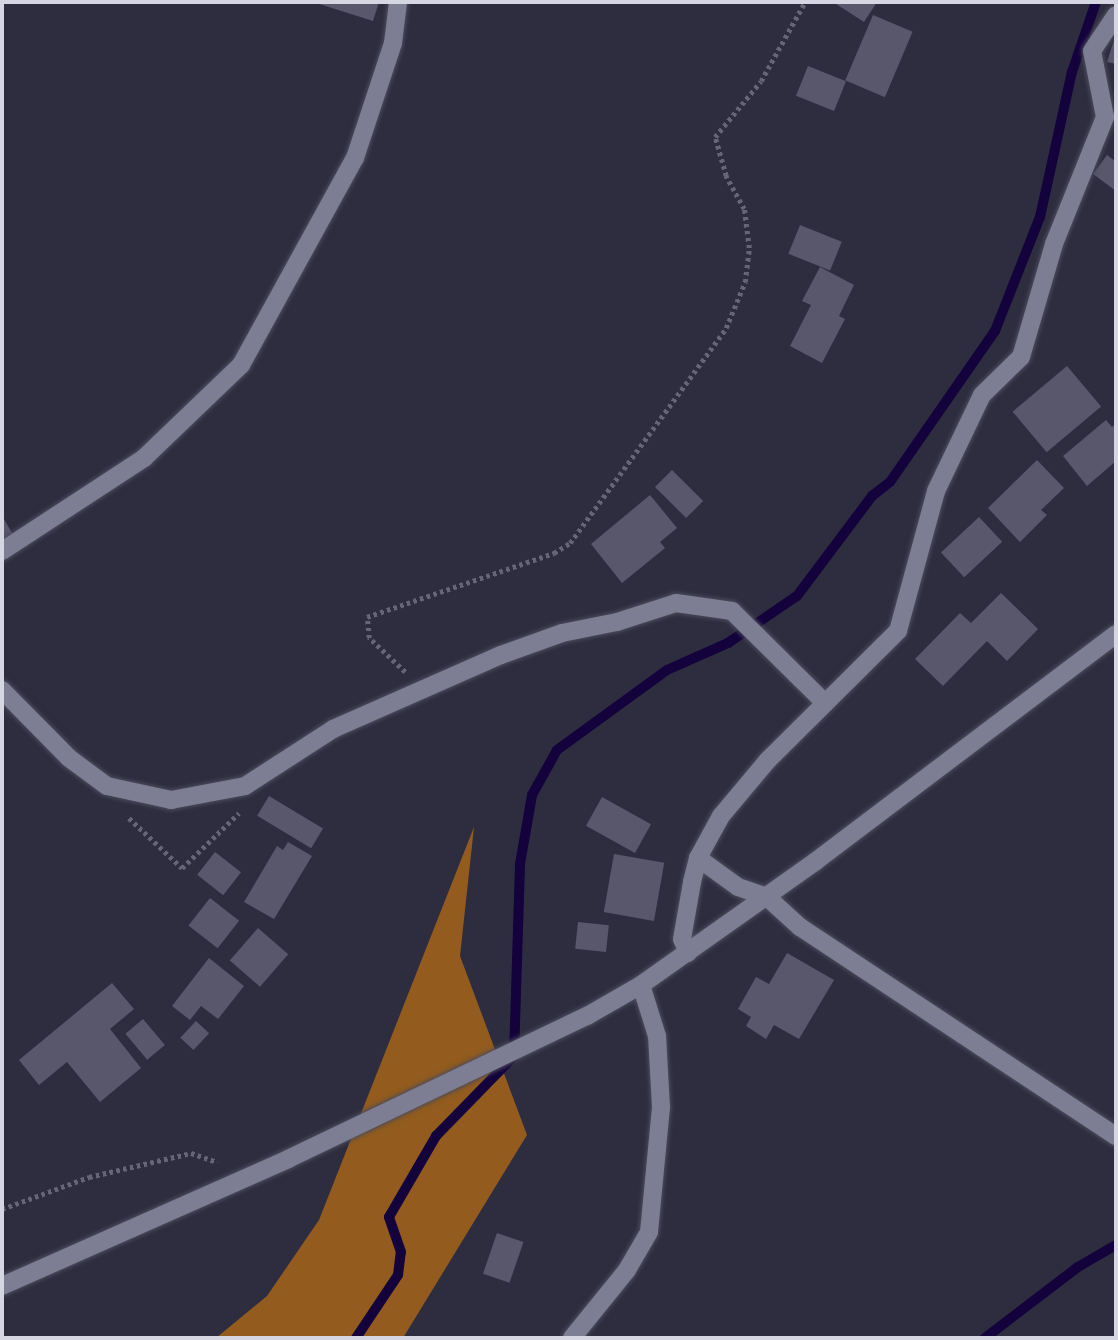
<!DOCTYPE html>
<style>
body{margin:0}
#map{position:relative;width:1118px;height:1340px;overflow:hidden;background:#2e2d40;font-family:"Fira Sans Condensed",sans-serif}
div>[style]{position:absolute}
.forest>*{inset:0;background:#935c1e}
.stream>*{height:10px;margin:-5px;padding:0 5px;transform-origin:5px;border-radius:5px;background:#14023d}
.building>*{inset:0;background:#58576c;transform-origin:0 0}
.path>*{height:4.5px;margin-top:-2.25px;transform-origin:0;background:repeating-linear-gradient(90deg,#656576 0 3.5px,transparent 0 7px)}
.roads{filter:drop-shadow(0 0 2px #4c4b5b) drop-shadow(0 0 2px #4c4b5b)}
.minor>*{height:18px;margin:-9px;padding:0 9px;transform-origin:9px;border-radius:9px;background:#7d7d93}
span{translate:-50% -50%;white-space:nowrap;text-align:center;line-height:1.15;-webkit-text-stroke:7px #17161f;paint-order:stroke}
.frame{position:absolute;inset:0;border:4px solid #d6d6e3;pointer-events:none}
</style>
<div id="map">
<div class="forest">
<i style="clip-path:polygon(474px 827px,460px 956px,527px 1135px,403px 1338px,216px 1338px,267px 1296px,319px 1220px)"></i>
</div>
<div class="stream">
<i style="left:356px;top:1338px;width:76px;rotate:-56.3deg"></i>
<i style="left:398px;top:1275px;width:23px;rotate:-83deg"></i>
<i style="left:401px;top:1252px;width:37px;rotate:-109deg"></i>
<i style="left:389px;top:1217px;width:94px;rotate:-59.9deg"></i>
<i style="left:436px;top:1136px;width:112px;rotate:-45.7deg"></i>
<i style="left:514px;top:1056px;width:192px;rotate:-88.2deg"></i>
<i style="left:520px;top:864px;width:70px;rotate:-80.1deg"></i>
<i style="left:532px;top:795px;width:51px;rotate:-60.9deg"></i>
<i style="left:557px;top:750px;width:136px;rotate:-36deg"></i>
<i style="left:667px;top:670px;width:67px;rotate:-23.9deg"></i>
<i style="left:728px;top:643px;width:83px;rotate:-34.3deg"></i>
<i style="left:797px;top:596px;width:125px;rotate:-53.1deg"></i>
<i style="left:872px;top:496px;width:23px;rotate:-38deg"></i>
<i style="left:890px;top:482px;width:184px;rotate:-55.2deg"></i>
<i style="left:995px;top:331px;width:123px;rotate:-68.5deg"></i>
<i style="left:1040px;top:217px;width:148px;rotate:-77.6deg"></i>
<i style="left:1072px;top:72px;width:74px;rotate:-71.1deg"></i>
<i style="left:985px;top:1338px;width:117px;rotate:-37.4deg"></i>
<i style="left:1078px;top:1267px;width:44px;rotate:-30.1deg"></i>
</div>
<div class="building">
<i style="clip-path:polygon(313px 2px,379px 2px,373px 21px)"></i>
<i style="clip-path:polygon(833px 2px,877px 2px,864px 22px)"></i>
<i style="left:873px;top:15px;width:43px;height:71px;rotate:23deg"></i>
<i style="clip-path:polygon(1116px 34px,1116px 64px,1107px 62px)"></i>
<i style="left:808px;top:66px;width:41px;height:32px;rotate:22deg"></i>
<i style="clip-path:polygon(1107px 155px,1116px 162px,1116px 191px,1093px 174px)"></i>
<i style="left:800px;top:225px;width:45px;height:31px;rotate:22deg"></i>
<i style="clip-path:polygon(820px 267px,854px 285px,839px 316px,845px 319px,822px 363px,790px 346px,811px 305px,802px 301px)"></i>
<i style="left:1067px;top:366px;width:53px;height:71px;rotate:50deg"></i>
<i style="clip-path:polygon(1106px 420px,1112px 427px,1116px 424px,1116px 461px,1087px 486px,1063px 456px)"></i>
<i style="clip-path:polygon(1037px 460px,1064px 488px,1041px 510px,1047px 515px,1020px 542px,988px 508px)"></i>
<i style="left:672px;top:470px;width:44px;height:24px;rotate:45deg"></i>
<i style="clip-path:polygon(650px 495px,677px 528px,660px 542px,665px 548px,622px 583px,591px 544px)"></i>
<i style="clip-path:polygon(2px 516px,14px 536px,2px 543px)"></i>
<i style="left:979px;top:517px;width:34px;height:52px;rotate:47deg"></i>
<i style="clip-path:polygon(1001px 593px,1038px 629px,1007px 661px,987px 641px,943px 686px,915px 659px,960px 613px,971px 623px)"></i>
<i style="left:269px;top:796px;width:63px;height:23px;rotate:31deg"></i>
<i style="left:602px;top:797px;width:56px;height:33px;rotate:29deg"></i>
<i style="clip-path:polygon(288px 842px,312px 856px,274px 919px,244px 902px,277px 846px,283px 850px)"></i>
<i style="left:215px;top:852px;width:33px;height:29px;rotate:38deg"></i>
<i style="left:614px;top:854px;width:51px;height:59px;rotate:10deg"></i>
<i style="left:210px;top:898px;width:37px;height:35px;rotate:38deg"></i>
<i style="left:578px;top:922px;width:31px;height:27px;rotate:6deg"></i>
<i style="left:258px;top:928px;width:40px;height:43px;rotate:41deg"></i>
<i style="clip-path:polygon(787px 953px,834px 980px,799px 1039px,774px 1025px,766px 1039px,746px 1026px,751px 1017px,738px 1009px,756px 977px,769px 984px)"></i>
<i style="clip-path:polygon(209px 958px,244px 986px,218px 1019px,201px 1006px,190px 1020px,172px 1006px)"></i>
<i style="clip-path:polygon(112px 983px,134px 1009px,110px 1029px,141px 1068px,100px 1102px,67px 1062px,39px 1085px,19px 1060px)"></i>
<i style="left:143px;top:1019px;width:34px;height:23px;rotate:50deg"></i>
<i style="left:196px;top:1021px;width:18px;height:23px;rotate:43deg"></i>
<i style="left:497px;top:1233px;width:28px;height:43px;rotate:19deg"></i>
</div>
<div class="path">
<i style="left:405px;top:672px;width:50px;rotate:-136.6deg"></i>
<i style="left:369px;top:638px;width:21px;rotate:-95deg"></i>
<i style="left:367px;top:617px;width:198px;rotate:-18.9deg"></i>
<i style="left:554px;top:553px;width:19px;rotate:-32deg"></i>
<i style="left:570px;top:543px;width:266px;rotate:-54deg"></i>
<i style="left:726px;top:328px;width:50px;rotate:-67.6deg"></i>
<i style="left:745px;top:282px;width:34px;rotate:-83deg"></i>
<i style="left:749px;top:248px;width:39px;rotate:-97deg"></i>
<i style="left:744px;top:209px;width:38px;rotate:-119deg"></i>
<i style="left:726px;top:176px;width:41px;rotate:-105.8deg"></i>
<i style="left:715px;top:137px;width:72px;rotate:-50.6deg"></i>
<i style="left:761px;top:81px;width:90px;rotate:-60.9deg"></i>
<i style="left:129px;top:818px;width:73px;rotate:43.3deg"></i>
<i style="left:182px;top:868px;width:79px;rotate:-44deg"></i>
<i style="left:2px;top:1209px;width:93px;rotate:-20.2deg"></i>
<i style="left:89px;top:1177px;width:105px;rotate:-13.2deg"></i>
<i style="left:191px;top:1153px;width:28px;rotate:19deg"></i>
</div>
<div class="roads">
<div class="minor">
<i style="left:2px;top:551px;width:170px;rotate:-33.2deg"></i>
<i style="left:144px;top:458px;width:134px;rotate:-43.8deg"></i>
<i style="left:241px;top:365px;width:236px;rotate:-61.2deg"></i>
<i style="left:355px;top:158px;width:121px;rotate:-71.7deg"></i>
<i style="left:393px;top:43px;width:41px;rotate:-83deg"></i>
<i style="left:2px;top:690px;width:95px;rotate:45.4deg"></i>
<i style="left:69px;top:758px;width:47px;rotate:36.4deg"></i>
<i style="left:107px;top:786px;width:66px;rotate:12.3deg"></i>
<i style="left:171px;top:800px;width:75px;rotate:-10.7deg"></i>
<i style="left:245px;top:786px;width:105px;rotate:-32.9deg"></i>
<i style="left:333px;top:729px;width:184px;rotate:-23.8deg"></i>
<i style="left:501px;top:655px;width:65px;rotate:-19.8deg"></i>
<i style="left:562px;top:633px;width:56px;rotate:-11.3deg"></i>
<i style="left:617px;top:622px;width:62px;rotate:-17.9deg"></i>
<i style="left:676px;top:603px;width:57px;rotate:8.1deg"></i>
<i style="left:732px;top:611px;width:131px;rotate:44.7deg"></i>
<i style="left:698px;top:858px;width:49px;rotate:35.9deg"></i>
<i style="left:738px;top:887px;width:31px;rotate:19deg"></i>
<i style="left:767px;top:897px;width:45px;rotate:42.3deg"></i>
<i style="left:800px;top:927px;width:379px;rotate:33.5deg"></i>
<i style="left:688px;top:953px;width:15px;rotate:-113deg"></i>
<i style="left:682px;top:939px;width:58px;rotate:-80deg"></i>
<i style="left:692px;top:882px;width:25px;rotate:-76deg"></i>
<i style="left:698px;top:858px;width:48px;rotate:-61.3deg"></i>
<i style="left:721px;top:816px;width:73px;rotate:-50deg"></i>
<i style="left:768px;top:760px;width:183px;rotate:-44.8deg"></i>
<i style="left:898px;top:631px;width:145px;rotate:-74.8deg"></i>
<i style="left:936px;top:491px;width:106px;rotate:-64.4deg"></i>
<i style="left:982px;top:395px;width:54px;rotate:-44.3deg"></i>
<i style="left:1021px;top:357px;width:118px;rotate:-73.7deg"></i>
<i style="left:1054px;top:244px;width:137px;rotate:-68.1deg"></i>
<i style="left:1105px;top:117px;width:67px;rotate:-101.1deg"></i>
<i style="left:1092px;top:51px;width:43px;rotate:-56.3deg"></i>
<i style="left:2px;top:1286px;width:313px;rotate:-23.9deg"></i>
<i style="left:288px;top:1159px;width:331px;rotate:-25.6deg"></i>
<i style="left:587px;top:1016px;width:62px;rotate:-29.9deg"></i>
<i style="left:641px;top:985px;width:214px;rotate:-35.3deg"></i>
<i style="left:816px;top:861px;width:376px;rotate:-37.1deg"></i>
<i style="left:572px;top:1338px;width:87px;rotate:-51deg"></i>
<i style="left:627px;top:1270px;width:44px;rotate:-59.9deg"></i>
<i style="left:649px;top:1232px;width:126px;rotate:-84.5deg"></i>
<i style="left:661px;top:1107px;width:71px;rotate:-93.2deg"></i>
<i style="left:657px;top:1036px;width:53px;rotate:-107.4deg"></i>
</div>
</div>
<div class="frame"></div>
</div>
